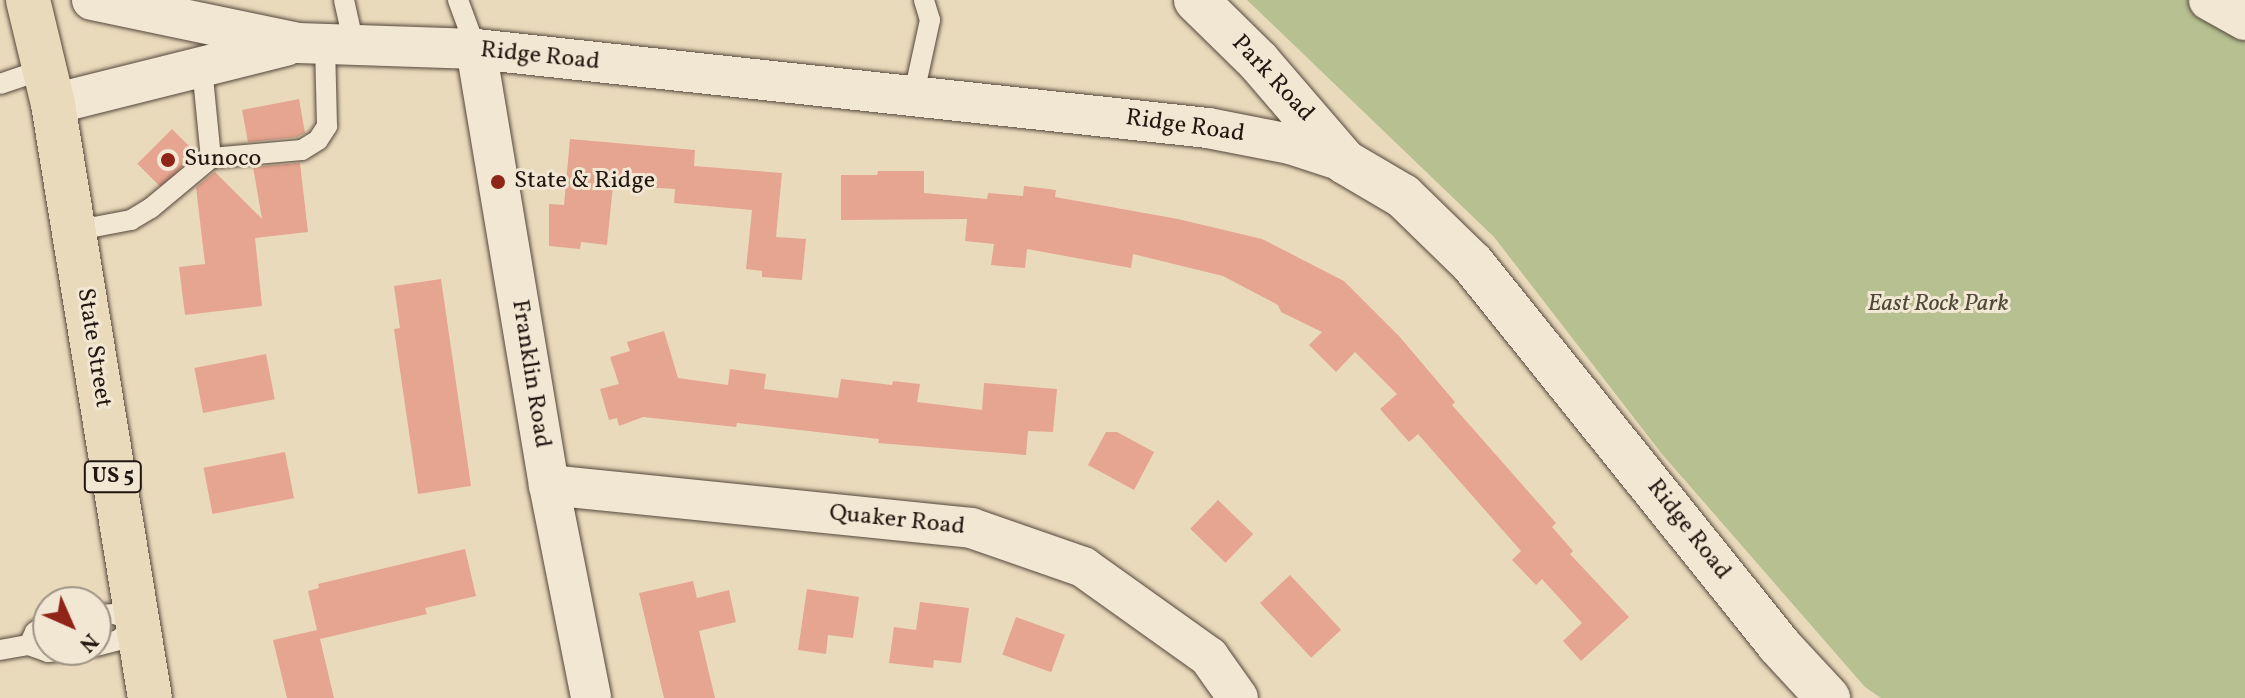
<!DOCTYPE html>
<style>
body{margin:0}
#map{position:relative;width:2245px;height:698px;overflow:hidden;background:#eadabc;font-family:Vollkorn,serif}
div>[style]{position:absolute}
.green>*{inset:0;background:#b6c091}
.building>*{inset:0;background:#e6a590;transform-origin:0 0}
.roads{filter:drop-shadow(0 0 2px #54473b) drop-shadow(0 0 2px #54473b)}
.service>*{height:20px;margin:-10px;padding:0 10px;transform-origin:10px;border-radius:10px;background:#f1e7d3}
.minor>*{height:40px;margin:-20px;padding:0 20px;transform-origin:20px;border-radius:20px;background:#f1e7d3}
.secondary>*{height:44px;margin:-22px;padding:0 22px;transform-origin:22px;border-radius:22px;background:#f1e7d3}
.primary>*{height:44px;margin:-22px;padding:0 22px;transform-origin:22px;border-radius:22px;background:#eadabc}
.dots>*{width:22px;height:22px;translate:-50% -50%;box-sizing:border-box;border:4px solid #f1e7d3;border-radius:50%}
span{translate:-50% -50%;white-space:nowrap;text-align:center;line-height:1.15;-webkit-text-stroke:6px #f1e7d3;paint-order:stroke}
.shield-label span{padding:2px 6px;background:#f1e7d3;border:2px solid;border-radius:6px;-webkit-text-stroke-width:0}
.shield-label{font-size:22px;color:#221610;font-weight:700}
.street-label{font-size:24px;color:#221610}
.poi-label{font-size:24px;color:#221610}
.left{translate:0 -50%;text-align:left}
.park-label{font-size:24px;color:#4e4937;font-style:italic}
.north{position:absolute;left:32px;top:586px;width:80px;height:80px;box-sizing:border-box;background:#f1e7d3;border:2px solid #9e9385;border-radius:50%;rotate:135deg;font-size:22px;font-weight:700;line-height:32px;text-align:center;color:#221610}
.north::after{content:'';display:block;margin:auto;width:28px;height:36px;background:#8f2418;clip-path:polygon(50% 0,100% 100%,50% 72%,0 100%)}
</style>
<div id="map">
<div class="green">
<i style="clip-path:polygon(1247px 0,2245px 0,2245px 698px,1881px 698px,1865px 687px,1662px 454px,1494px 237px)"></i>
</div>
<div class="building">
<i style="clip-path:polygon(299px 99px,305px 133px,297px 137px,248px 142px,242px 110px)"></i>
<i style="left:172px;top:129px;width:34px;height:49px;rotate:45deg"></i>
<i style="clip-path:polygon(570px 139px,695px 150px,694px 166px,782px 173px,776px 237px,806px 239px,802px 280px,762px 277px,762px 271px,746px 269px,752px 210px,674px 203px,675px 189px,613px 185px,607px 245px,581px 242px,580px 249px,549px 246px,549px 204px,564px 205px)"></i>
<i style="clip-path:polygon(300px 163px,308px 232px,255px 238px,262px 306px,185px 315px,179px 267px,205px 264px,196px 187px,215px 172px,262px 219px,253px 167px)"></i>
<i style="clip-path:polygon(878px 171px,924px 171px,924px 193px,987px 199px,988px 193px,1023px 196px,1024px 186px,1056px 190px,1055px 197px,1178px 219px,1262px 239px,1344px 281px,1399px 336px,1455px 402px,1452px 405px,1556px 523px,1552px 527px,1573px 551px,1570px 554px,1629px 617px,1581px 661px,1563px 641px,1582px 623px,1542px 579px,1536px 585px,1512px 560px,1521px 551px,1418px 434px,1409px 442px,1380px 409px,1397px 394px,1355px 352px,1336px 372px,1309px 345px,1322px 332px,1281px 312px,1278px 305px,1223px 276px,1133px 254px,1131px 268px,1027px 249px,1025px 268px,991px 265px,994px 244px,965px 241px,967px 219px,841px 220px,841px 175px,877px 175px)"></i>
<i style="clip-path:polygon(441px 279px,471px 486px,418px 494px,394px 329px,400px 328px,394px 286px)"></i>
<i style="clip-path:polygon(664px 331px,678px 378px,728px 385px,730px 369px,766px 374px,764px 389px,838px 398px,841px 379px,892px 385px,893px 381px,920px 384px,917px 402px,982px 410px,984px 383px,1057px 389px,1053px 432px,1028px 431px,1026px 455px,878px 443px,879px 439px,737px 423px,736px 427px,643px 417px,619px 426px,617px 418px,609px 420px,600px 389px,619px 384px,610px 357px,630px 351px,627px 342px)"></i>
<i style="left:266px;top:354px;width:46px;height:73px;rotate:79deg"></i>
<i style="clip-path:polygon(1106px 432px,1117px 432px,1154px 452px,1134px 490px,1088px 465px)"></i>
<i style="left:285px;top:452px;width:47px;height:83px;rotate:79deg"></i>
<i style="left:1218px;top:500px;width:49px;height:40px;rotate:44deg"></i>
<i style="clip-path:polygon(465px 549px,476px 596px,425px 608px,427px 614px,320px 639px,334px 698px,287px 698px,273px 640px,317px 630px,308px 591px,319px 588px,318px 584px)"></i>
<i style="left:1290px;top:575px;width:75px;height:41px;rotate:47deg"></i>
<i style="clip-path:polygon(693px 581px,697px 598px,729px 590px,736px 622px,699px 631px,715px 698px,664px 698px,639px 593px)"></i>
<i style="clip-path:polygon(807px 589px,859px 597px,853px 638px,828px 635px,826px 654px,798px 650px)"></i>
<i style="clip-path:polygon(920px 602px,969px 608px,961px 663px,934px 660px,933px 668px,889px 663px,894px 627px,916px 630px)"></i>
<i style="left:1016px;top:617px;width:52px;height:40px;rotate:20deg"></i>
</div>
<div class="roads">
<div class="service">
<i style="left:344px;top:0;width:46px;rotate:77.5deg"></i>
<i style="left:458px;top:0;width:52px;rotate:69.8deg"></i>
<i style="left:202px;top:67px;width:91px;rotate:84.4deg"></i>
<i style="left:0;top:84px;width:46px;rotate:-18.8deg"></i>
<i style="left:913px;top:98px;width:80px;rotate:-77.7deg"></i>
<i style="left:930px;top:20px;width:21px;rotate:-107deg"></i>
<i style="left:73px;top:231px;width:59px;rotate:-10.7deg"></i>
<i style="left:131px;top:220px;width:23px;rotate:-31deg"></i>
<i style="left:151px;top:208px;width:78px;rotate:-39.8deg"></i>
<i style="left:211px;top:158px;width:91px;rotate:-5deg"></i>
<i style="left:302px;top:150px;width:19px;rotate:-32deg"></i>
<i style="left:318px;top:140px;width:17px;rotate:-57deg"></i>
<i style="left:327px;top:126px;width:82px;rotate:-91.4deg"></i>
<i style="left:96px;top:615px;width:19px;rotate:-3deg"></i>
<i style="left:115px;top:614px;width:24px;rotate:22deg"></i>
<i style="left:137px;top:623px;width:25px;rotate:137deg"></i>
<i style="left:119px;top:640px;width:24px;rotate:165deg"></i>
<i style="left:29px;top:645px;width:14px;rotate:-65deg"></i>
<i style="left:35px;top:632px;width:16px;rotate:-35deg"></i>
<i style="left:0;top:650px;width:29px;rotate:-10deg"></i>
<i style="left:29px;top:645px;width:20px;rotate:20deg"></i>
<i style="left:48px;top:652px;width:24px;rotate:-5deg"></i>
</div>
<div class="minor">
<i style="left:92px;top:0;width:210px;rotate:11.8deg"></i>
<i style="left:298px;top:43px;width:178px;rotate:1.9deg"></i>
<i style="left:476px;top:49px;width:736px;rotate:6.16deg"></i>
<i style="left:1208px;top:128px;width:84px;rotate:11deg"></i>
<i style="left:1290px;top:144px;width:58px;rotate:18.1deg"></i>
<i style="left:2209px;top:0;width:41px;rotate:29.1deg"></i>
<i style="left:476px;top:49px;width:442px;rotate:80.5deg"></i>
<i style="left:549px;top:485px;width:217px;rotate:78.8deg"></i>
<i style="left:53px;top:104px;width:240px;rotate:-14deg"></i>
<i style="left:549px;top:485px;width:424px;rotate:5.8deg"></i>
<i style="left:971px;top:528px;width:119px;rotate:19.2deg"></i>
<i style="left:1083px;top:567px;width:155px;rotate:35.5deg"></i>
<i style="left:1209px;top:657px;width:50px;rotate:54.7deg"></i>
</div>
<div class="secondary">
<i style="left:1196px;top:0;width:88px;rotate:44.5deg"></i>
<i style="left:1259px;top:62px;width:132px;rotate:49.3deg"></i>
<i style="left:1345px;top:162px;width:67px;rotate:30.4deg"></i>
<i style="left:1403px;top:196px;width:96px;rotate:44.2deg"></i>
<i style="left:1472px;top:263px;width:489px;rotate:51.2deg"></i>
<i style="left:1778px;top:644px;width:74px;rotate:47.2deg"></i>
</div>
<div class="primary">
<i style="left:28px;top:0;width:107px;rotate:76.5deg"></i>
<i style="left:53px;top:104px;width:602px;rotate:80.73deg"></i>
</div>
</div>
<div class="dots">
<i style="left:168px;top:160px;background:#8f2418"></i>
<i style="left:498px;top:182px;background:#8f2418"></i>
</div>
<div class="shield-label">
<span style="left:113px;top:477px">US 5</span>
</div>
<div class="street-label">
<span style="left:540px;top:57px;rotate:6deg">Ridge Road</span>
<span style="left:1272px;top:79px;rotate:47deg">Park Road</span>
<span style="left:1185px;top:127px;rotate:8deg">Ridge Road</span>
<span style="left:93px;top:348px;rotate:81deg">State Street</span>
<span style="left:530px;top:374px;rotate:81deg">Franklin Road</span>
<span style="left:897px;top:521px;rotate:6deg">Quaker Road</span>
<span style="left:1688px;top:530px;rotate:52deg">Ridge Road</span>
</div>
<div class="poi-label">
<span class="left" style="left:184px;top:160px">Sunoco</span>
<span class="left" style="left:514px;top:182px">State &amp; Ridge</span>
</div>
<div class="park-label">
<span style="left:1938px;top:305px">East Rock Park</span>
</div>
<div class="north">N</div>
</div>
